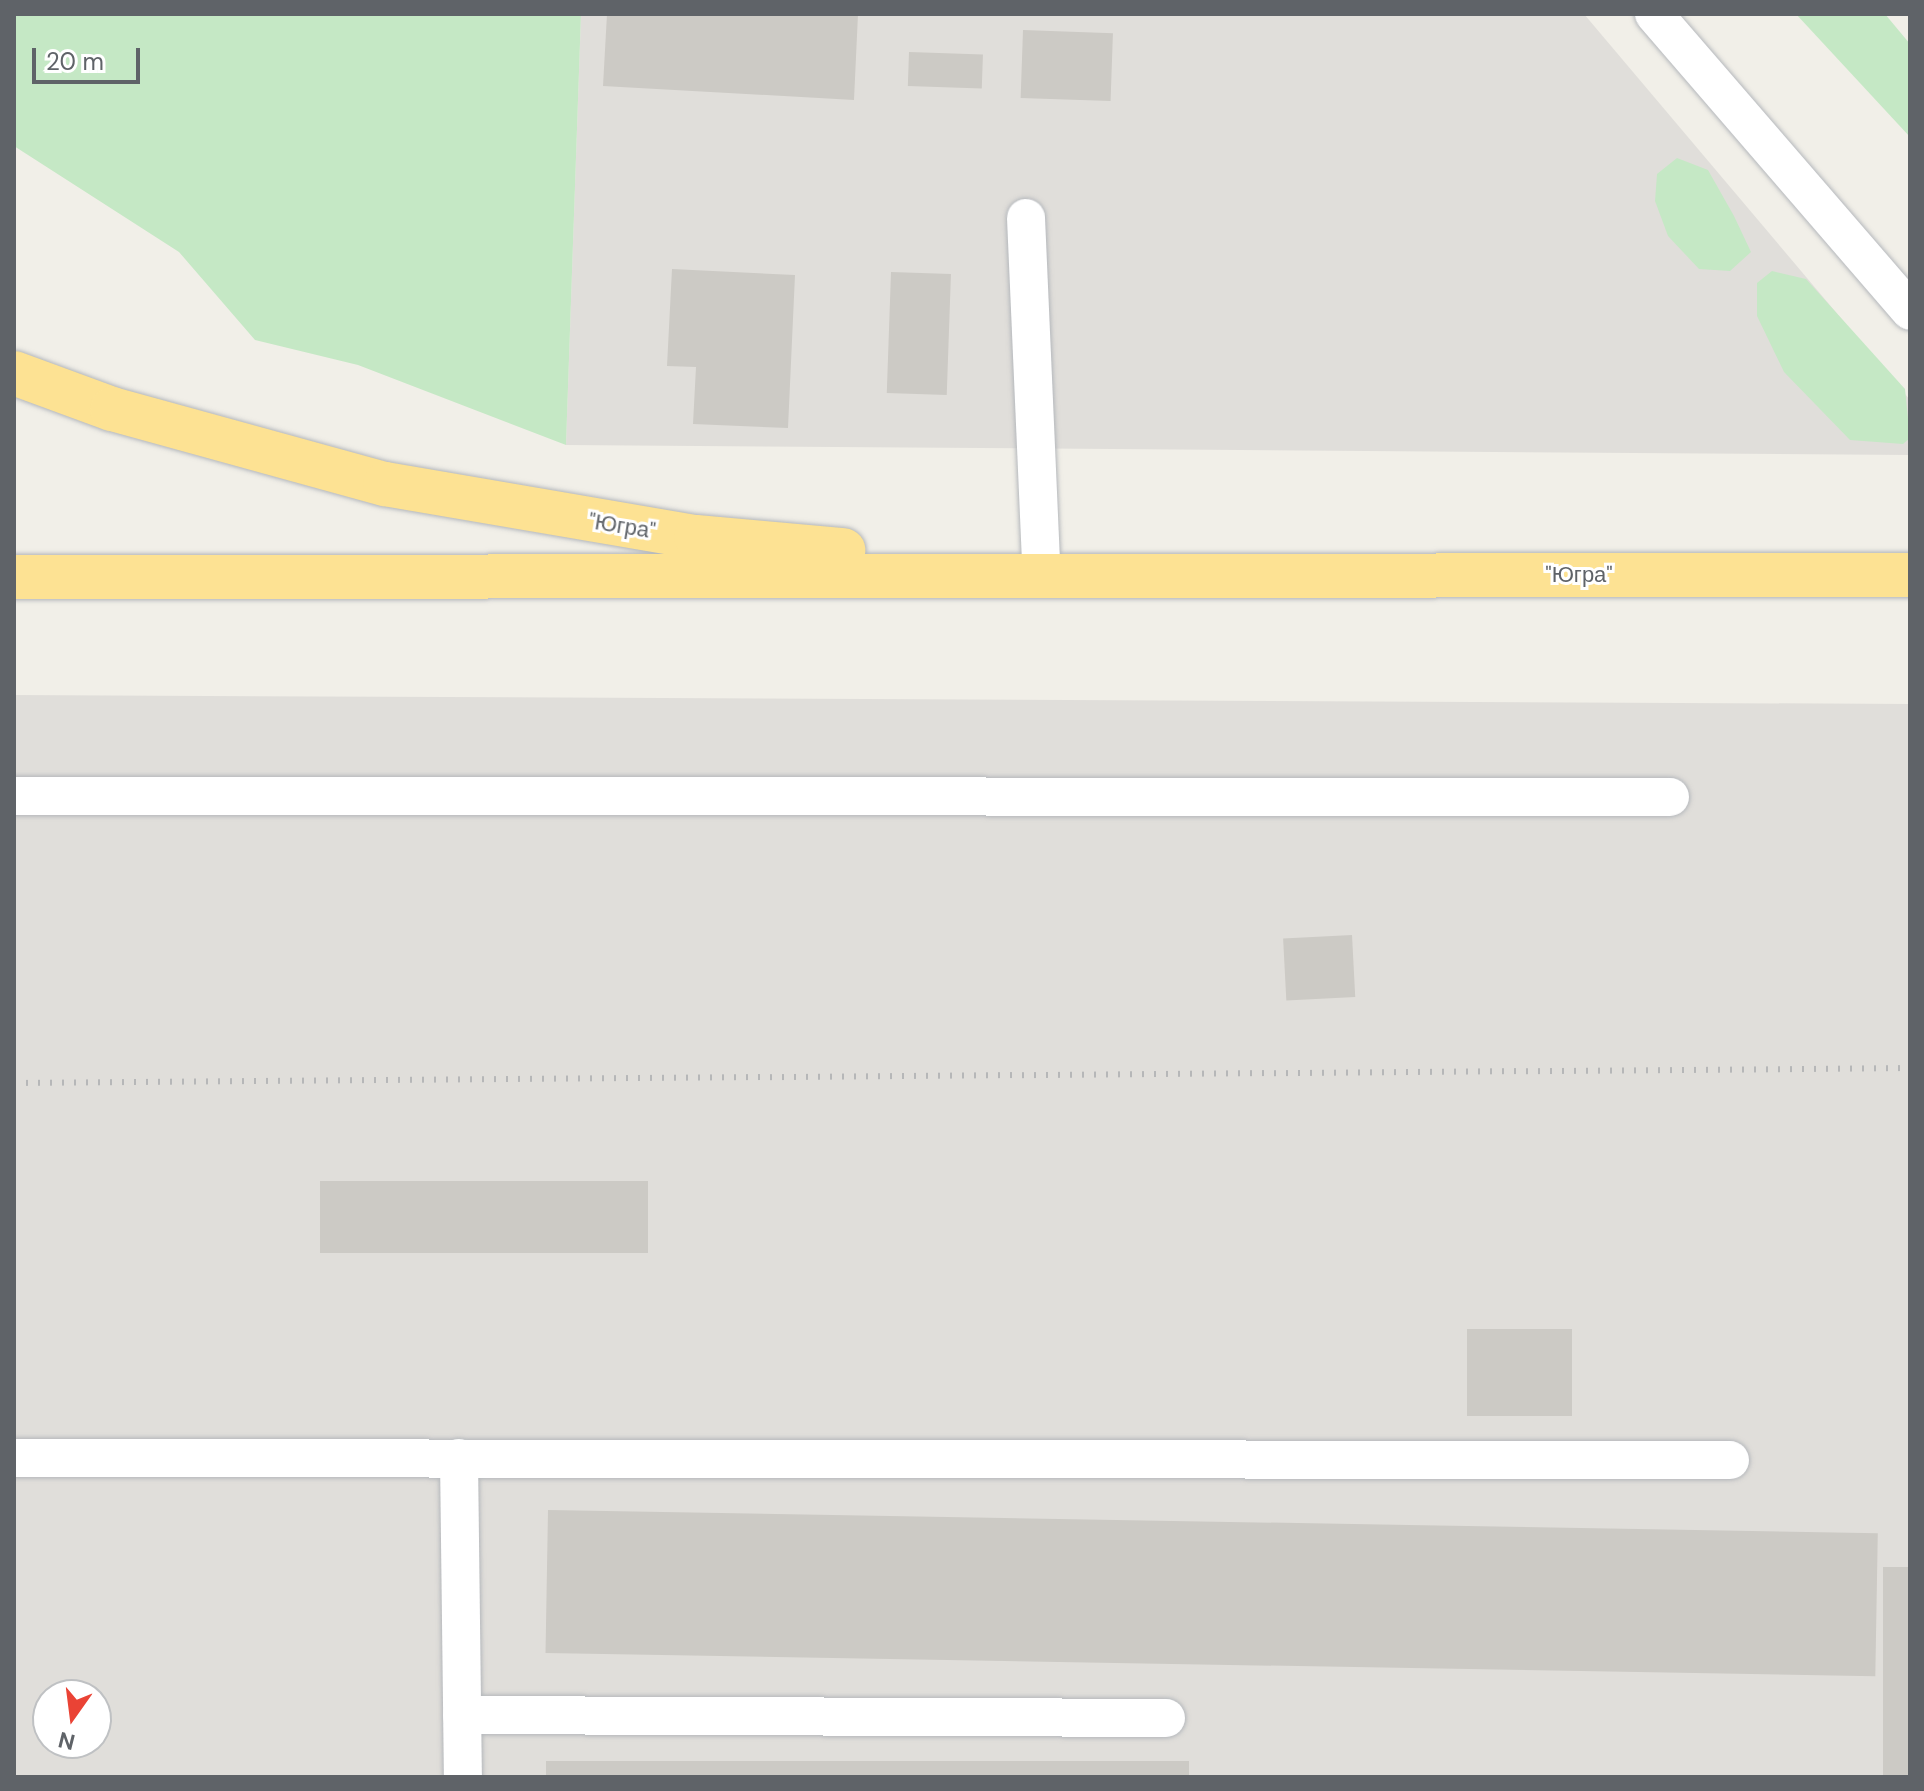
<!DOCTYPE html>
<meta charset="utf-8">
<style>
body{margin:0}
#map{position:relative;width:1924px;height:1791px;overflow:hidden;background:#f1efe8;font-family:"DM Sans",sans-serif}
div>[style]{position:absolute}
.industrial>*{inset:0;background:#e0deda}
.green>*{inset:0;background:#c5e8c5}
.building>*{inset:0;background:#cccac5;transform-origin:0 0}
.roads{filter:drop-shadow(0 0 2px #b5b8bc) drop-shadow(0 0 2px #b5b8bc)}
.minor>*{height:38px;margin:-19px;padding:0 19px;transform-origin:19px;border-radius:19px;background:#fff}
.highway>*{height:44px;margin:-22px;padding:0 22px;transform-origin:22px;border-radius:22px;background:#fde293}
.rail>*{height:6px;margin-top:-3px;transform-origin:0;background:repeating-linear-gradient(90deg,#b6b7b8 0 2px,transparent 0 12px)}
span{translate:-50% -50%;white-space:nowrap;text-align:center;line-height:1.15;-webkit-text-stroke:6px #fff;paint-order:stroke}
.street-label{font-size:22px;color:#5f6368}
.frame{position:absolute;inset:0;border:16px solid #5f6368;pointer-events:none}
.north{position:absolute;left:32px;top:1679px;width:80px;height:80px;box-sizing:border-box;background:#fff;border:2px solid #bfc1c3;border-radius:50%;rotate:194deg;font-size:22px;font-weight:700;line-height:32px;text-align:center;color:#5f6368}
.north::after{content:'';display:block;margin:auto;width:28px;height:36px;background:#ea4335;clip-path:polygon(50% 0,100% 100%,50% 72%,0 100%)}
.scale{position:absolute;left:32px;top:48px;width:108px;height:36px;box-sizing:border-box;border:4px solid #5f6368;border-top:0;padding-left:10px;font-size:24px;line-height:28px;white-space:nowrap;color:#5f6368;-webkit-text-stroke:6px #fff;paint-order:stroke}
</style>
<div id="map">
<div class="industrial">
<i style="clip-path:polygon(581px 14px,1584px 14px,1910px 400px,1910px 455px,566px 445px)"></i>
<i style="clip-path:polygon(evenodd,14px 695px,1910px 704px,1910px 1777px,14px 1777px,14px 695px,48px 1695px,96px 1695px,96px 1743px,48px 1743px,48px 1695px)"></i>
</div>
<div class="green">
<i style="clip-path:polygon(14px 14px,581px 14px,566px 445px,358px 365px,255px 340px,179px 252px,14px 146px)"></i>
<i style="clip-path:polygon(1796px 14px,1885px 14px,1910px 44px,1910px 137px)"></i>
<i style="clip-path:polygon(1677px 158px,1708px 170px,1734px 216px,1751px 252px,1730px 271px,1699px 269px,1668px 236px,1655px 201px,1657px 174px)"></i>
<i style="clip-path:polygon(1772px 271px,1806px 279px,1905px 389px,1910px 438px,1903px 444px,1850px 440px,1784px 372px,1757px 316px,1757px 283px)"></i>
</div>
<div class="building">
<i style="clip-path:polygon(607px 14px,858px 14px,854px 100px,603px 86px)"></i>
<i style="left:1023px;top:30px;width:90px;height:68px;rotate:2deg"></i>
<i style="left:909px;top:52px;width:74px;height:34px;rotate:2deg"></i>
<i style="clip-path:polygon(672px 269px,795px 275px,788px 428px,693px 424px,696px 367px,667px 366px)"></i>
<i style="left:891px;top:272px;width:60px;height:121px;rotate:2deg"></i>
<i style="left:1352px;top:935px;width:62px;height:69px;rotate:87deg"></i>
<i style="left:648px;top:1181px;width:72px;height:328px;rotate:90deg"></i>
<i style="left:1467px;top:1329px;width:105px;height:87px"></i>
<i style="left:548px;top:1510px;width:1330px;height:143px;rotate:1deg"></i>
<i style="left:1883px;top:1567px;width:27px;height:210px"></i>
<i style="left:546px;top:1761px;width:643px;height:16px"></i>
</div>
<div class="roads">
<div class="minor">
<i style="left:1654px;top:14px;width:392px;rotate:49.2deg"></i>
<i style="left:1026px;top:218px;width:345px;rotate:87.5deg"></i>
<i style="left:14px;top:796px;width:1656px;rotate:0.03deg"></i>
<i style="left:14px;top:1458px;width:1716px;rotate:0.07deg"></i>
<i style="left:459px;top:1458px;width:319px;rotate:89.3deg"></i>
<i style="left:462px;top:1715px;width:704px;rotate:0.24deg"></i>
</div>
<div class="highway">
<i style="left:14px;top:373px;width:104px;rotate:20.2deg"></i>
<i style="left:112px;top:409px;width:283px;rotate:15.4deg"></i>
<i style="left:385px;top:484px;width:315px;rotate:9.7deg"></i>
<i style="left:696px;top:537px;width:148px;rotate:5.1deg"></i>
<i style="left:14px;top:577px;width:1896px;rotate:-0.06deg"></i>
</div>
</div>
<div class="rail">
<i style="left:14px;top:1083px;width:1896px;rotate:-0.45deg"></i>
</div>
<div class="street-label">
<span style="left:622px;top:526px;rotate:9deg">"Югра"</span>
<span style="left:1579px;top:575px">"Югра"</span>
</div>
<div class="frame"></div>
<div class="north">N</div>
<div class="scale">20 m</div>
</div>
